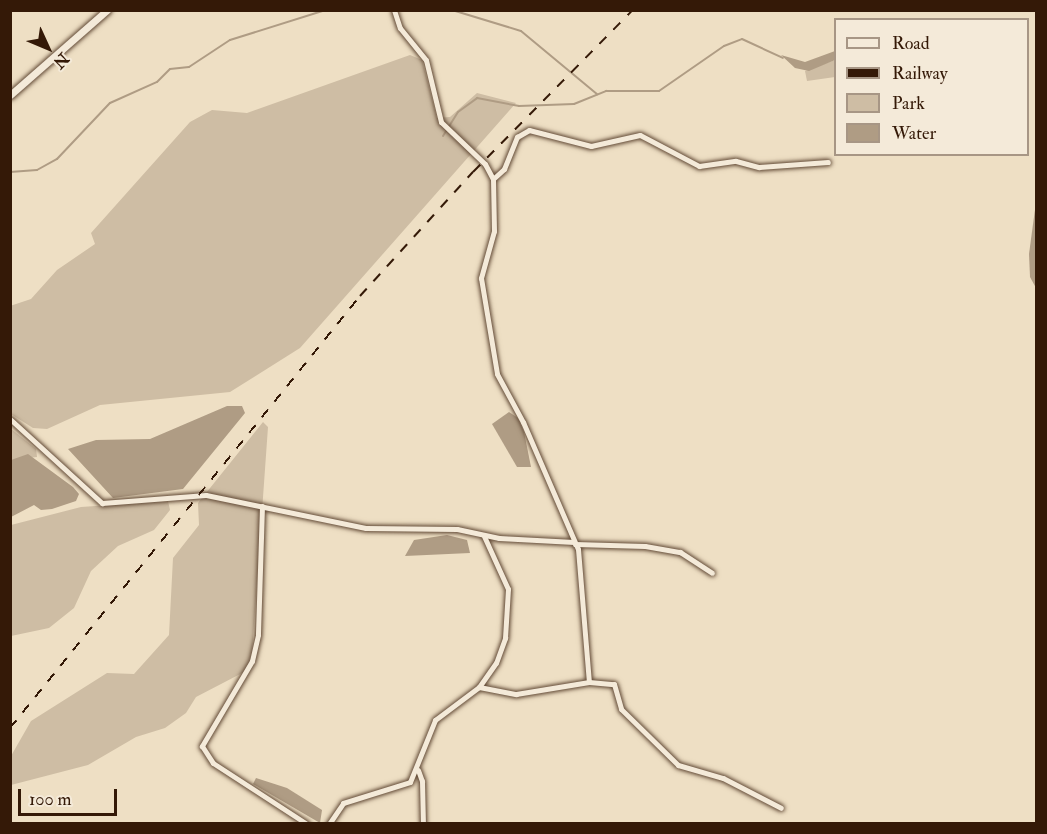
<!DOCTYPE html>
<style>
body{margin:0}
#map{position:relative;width:1047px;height:834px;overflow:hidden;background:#eedfc4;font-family:"IM FELL Double Pica",serif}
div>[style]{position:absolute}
.green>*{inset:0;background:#cebda4}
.water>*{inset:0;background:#af9c84}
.stream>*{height:2px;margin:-1px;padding:0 1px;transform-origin:1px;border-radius:1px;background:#af9c84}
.roads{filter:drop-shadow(0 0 2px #624a36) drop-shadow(0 0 2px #624a36)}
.minor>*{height:5px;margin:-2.5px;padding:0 2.5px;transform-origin:2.5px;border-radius:2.5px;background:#f4ead9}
.tertiary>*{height:7px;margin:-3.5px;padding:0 3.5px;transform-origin:3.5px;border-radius:3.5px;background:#f4ead9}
.rail>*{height:2px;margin-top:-1px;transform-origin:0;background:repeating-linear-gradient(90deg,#341907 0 10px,transparent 0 20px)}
span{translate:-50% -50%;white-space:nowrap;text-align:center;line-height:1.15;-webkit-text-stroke:4.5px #f4ead9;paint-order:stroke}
.frame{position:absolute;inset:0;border:12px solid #341907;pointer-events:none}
.legend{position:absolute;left:834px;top:18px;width:195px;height:138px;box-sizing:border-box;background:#f4ead9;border:2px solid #a79685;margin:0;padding:8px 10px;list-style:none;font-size:18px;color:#341907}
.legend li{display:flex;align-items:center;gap:12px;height:30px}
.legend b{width:30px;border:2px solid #a79685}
.north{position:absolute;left:18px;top:18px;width:60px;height:60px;-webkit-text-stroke:4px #f4ead9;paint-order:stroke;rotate:134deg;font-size:16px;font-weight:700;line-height:24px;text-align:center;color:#341907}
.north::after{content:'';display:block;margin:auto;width:21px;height:27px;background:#341907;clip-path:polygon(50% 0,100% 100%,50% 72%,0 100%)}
.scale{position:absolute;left:18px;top:789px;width:99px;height:27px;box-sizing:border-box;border:3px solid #341907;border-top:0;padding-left:8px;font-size:18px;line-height:21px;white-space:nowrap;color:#341907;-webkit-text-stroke:4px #f4ead9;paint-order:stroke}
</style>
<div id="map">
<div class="green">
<i style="clip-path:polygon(410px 55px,422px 60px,437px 118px,450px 117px,477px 93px,516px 103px,300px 348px,230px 392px,100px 405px,47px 429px,33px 428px,11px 414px,10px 306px,31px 299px,57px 270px,95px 244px,91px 233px,190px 122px,212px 110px,247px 113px)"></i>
<i style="clip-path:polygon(835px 60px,835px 77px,807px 81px,805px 71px)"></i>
<i style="clip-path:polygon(263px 422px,268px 427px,252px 652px,246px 671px,196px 697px,186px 713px,165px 728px,136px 737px,88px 765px,11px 785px,11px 756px,31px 721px,107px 673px,134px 674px,169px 635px,173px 558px,199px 525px,198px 503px)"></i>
<i style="clip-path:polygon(10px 428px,36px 449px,37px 457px,11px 460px)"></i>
<i style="clip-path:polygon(168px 501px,170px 510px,154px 530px,118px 546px,91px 571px,74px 608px,49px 628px,11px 636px,11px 525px,81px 507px)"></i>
</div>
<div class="water">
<i style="clip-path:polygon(835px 51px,835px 60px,809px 71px,795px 68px,781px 55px,805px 62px)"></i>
<i style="clip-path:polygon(1036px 202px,1036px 288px,1030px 277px,1029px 254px)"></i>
<i style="clip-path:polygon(227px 406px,242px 406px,245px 413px,183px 489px,113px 498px,68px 449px,96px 440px,150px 439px)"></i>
<i style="clip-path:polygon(509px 412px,518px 418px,524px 432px,531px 467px,517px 467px,492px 424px)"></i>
<i style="clip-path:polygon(28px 454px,73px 487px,79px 494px,76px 501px,52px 509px,41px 510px,34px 505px,11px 517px,11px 460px)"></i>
<i style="clip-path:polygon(447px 535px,467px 540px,470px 553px,405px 556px,414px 540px)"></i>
<i style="clip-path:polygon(256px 778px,287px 788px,322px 810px,320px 823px,253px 784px)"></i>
</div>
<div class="stream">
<i style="left:452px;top:10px;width:72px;rotate:16.9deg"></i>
<i style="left:521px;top:31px;width:99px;rotate:39.7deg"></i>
<i style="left:443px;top:136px;width:28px;rotate:-58deg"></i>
<i style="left:458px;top:112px;width:24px;rotate:-36deg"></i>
<i style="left:477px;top:98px;width:43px;rotate:10.8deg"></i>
<i style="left:519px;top:106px;width:55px;rotate:-2.1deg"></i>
<i style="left:574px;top:104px;width:35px;rotate:-22deg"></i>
<i style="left:606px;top:91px;width:53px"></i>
<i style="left:659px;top:91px;width:79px;rotate:-34.7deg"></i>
<i style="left:724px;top:46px;width:19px;rotate:-21deg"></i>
<i style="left:742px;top:39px;width:45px;rotate:24.9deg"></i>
<i style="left:10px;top:172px;width:27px;rotate:-4deg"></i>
<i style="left:37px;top:170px;width:23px;rotate:-29deg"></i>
<i style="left:57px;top:159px;width:77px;rotate:-46.6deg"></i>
<i style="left:110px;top:103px;width:51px;rotate:-24.1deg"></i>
<i style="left:157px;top:82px;width:18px;rotate:-45deg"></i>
<i style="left:170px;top:69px;width:19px;rotate:-6deg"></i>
<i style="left:189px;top:67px;width:49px;rotate:-33.4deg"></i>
<i style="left:230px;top:40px;width:101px;rotate:-17.4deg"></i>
</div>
<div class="roads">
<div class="minor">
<i style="left:394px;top:10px;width:19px;rotate:72deg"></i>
<i style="left:400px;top:28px;width:41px;rotate:50.9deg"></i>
<i style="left:426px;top:60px;width:64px;rotate:76.4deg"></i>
<i style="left:441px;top:122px;width:61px;rotate:43.7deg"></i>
<i style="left:485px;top:164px;width:17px;rotate:62deg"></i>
<i style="left:493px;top:179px;width:52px;rotate:88.9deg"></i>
<i style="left:494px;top:231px;width:49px;rotate:105.5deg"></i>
<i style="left:481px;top:278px;width:97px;rotate:80.5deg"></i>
<i style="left:497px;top:374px;width:55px;rotate:61.6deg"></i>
<i style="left:523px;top:422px;width:138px;rotate:66.6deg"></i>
<i style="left:578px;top:549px;width:133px;rotate:85.3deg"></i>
<i style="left:589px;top:682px;width:25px;rotate:5deg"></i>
<i style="left:614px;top:684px;width:26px;rotate:74deg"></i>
<i style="left:621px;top:709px;width:80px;rotate:44.5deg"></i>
<i style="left:678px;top:765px;width:47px;rotate:16.1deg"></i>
<i style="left:723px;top:778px;width:65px;rotate:27.3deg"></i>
<i style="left:493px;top:179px;width:15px;rotate:-42deg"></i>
<i style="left:504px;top:169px;width:35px;rotate:-68deg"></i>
<i style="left:517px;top:137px;width:14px;rotate:-30deg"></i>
<i style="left:529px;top:130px;width:64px;rotate:14.5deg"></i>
<i style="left:591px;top:146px;width:50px;rotate:-12.7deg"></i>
<i style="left:640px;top:135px;width:67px;rotate:27.7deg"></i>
<i style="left:699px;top:166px;width:37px;rotate:-8deg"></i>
<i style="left:736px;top:161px;width:24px;rotate:15deg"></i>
<i style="left:759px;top:167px;width:69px;rotate:-4.1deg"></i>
<i style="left:10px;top:419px;width:125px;rotate:42.4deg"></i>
<i style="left:102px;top:503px;width:104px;rotate:-4.4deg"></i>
<i style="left:206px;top:495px;width:163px;rotate:11.7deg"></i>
<i style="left:366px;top:528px;width:91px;rotate:0.6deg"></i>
<i style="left:457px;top:529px;width:43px;rotate:12.1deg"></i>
<i style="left:499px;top:538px;width:75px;rotate:3.1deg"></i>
<i style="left:262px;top:506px;width:129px;rotate:91.8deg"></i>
<i style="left:258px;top:635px;width:27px;rotate:103deg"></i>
<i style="left:252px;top:661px;width:99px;rotate:120.5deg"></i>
<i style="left:202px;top:746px;width:20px;rotate:57deg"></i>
<i style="left:213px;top:763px;width:112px;rotate:33deg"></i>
<i style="left:575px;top:544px;width:70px;rotate:1.6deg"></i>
<i style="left:645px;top:546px;width:36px;rotate:10deg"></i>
<i style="left:680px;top:552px;width:38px;rotate:33deg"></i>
<i style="left:479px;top:687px;width:38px;rotate:11deg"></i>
<i style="left:516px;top:694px;width:74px;rotate:-9.3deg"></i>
<i style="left:418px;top:770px;width:12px;rotate:70deg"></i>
<i style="left:422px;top:781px;width:43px;rotate:88.7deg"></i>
<i style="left:329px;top:824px;width:25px;rotate:-56deg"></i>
<i style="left:343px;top:803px;width:70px;rotate:-17.4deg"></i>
<i style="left:410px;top:782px;width:67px;rotate:-68deg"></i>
<i style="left:435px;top:720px;width:55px;rotate:-36.9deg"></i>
<i style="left:479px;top:687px;width:29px;rotate:-55deg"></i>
<i style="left:496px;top:663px;width:27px;rotate:-70deg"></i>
<i style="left:505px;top:638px;width:49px;rotate:-86.5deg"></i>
<i style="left:508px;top:589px;width:58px;rotate:-114.4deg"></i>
</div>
<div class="tertiary">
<i style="left:10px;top:95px;width:129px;rotate:-41.2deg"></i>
</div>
</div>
<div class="rail">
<i style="left:10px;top:728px;width:556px;rotate:-50.99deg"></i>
<i style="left:360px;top:296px;width:168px;rotate:-47.7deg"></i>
<i style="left:473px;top:172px;width:228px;rotate:-45.4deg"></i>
</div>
<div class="frame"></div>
<ul class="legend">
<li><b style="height:8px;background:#f4ead9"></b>Road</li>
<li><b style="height:8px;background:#341907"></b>Railway</li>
<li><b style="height:16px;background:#cebda4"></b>Park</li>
<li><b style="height:16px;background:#af9c84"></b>Water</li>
</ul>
<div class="north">N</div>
<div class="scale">100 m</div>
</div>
